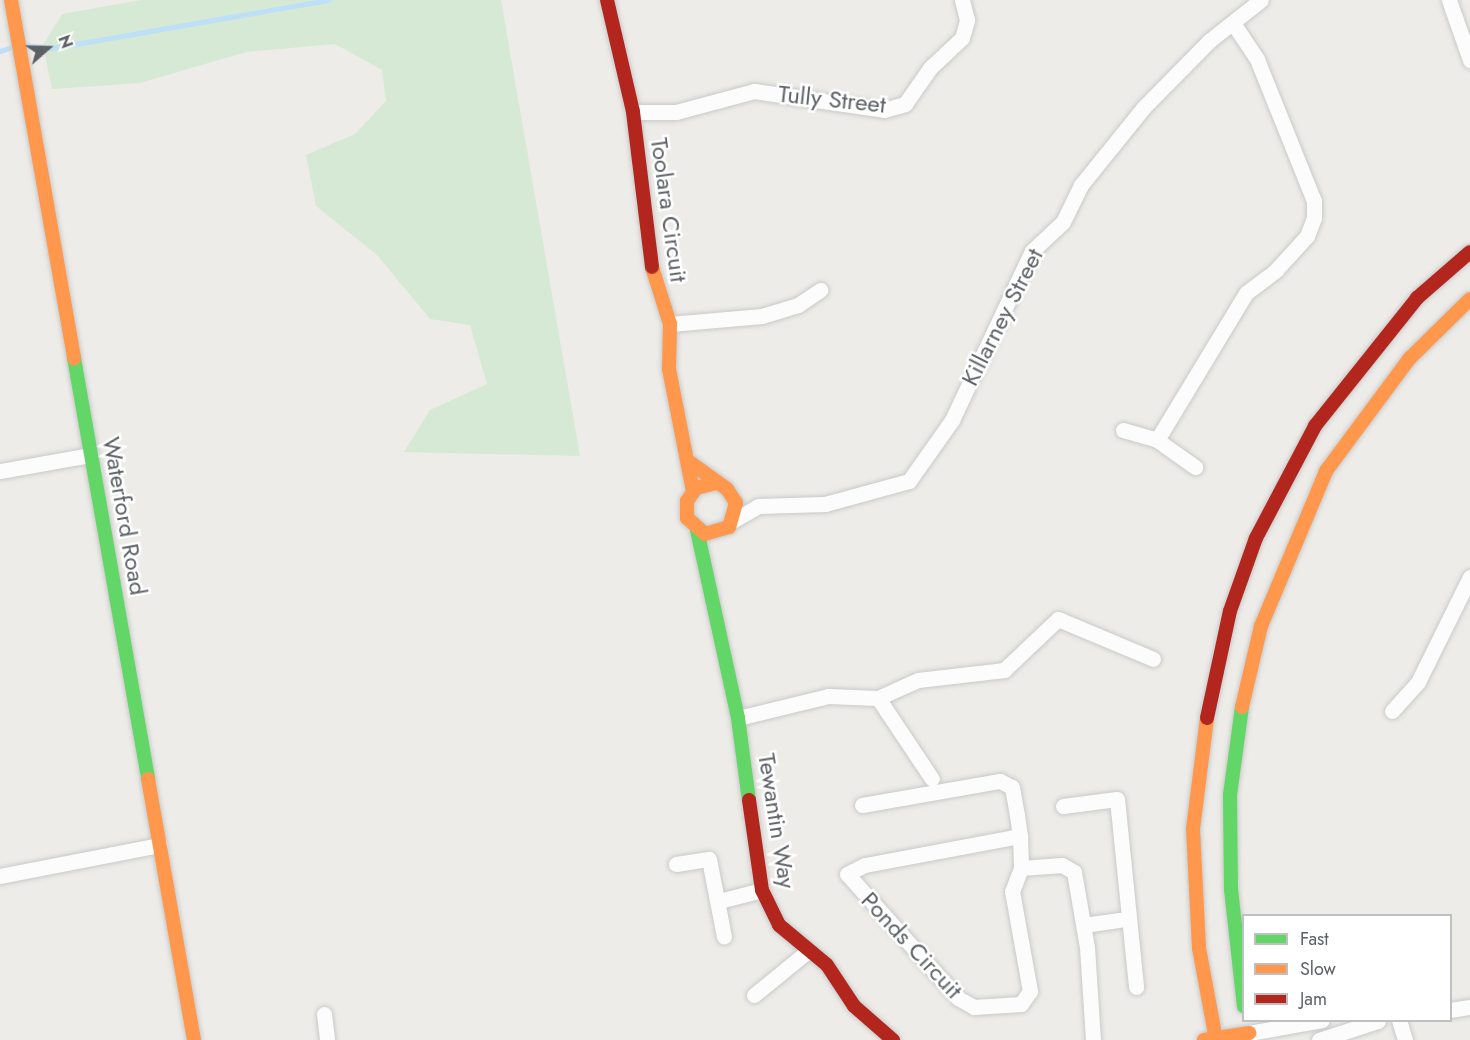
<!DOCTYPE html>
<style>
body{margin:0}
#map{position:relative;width:1470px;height:1040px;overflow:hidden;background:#edece8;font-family:Jost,sans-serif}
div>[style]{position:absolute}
.green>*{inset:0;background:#d6e9d4}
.stream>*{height:5px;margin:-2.5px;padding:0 2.5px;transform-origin:2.5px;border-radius:2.5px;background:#bddff7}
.roads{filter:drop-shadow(0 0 2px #c9caca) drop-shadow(0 0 2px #c9caca)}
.street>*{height:15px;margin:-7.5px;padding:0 7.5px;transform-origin:7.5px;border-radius:7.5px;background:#fcfcfc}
.fast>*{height:14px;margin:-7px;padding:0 7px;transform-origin:7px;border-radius:7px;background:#63d668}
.slow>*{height:14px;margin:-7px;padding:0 7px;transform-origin:7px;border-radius:7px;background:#ff974d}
.jam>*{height:14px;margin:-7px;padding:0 7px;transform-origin:7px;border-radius:7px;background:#b3261e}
span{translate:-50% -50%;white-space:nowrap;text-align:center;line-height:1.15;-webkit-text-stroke:5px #fff;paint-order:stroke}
.street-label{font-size:24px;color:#5d6166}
.legend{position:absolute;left:1242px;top:914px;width:210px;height:108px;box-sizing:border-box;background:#fff;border:2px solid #bec0c2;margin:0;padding:8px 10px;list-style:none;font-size:18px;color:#5d6166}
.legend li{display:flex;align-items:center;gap:12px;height:30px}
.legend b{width:30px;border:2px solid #bec0c2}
.north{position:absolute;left:18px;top:18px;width:60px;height:60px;-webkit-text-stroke:4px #fff;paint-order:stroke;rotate:70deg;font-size:16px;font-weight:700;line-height:24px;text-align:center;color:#5d6166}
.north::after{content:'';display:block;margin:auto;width:21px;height:27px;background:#5d6166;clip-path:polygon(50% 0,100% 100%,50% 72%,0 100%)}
</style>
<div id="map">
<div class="green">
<i style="clip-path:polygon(141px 0,501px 0,580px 456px,404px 452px,430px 410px,487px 384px,470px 325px,430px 319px,377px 255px,316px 206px,306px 155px,355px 134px,386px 101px,382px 70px,335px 44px,246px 52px,140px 83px,52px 89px,43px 45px,62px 14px)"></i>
</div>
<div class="stream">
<i style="left:25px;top:45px;width:28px;rotate:6deg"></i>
<i style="left:53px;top:48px;width:280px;rotate:-9.9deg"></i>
<i style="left:0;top:51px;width:13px;rotate:-18deg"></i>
</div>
<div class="roads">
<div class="street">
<i style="left:1449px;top:0;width:64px;rotate:70.7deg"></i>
<i style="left:633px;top:112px;width:43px"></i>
<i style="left:676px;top:112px;width:81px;rotate:-15.1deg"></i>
<i style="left:754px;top:91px;width:131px;rotate:8.3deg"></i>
<i style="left:884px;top:110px;width:22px;rotate:-16deg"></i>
<i style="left:905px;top:104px;width:44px;rotate:-55.2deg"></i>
<i style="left:930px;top:68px;width:44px;rotate:-43.2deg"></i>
<i style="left:962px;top:38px;width:19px;rotate:-74deg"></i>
<i style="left:967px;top:20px;width:21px;rotate:-104deg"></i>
<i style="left:670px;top:324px;width:92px;rotate:-5deg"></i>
<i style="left:762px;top:316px;width:38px;rotate:-17deg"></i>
<i style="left:798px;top:305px;width:27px;rotate:-34deg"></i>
<i style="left:1123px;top:430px;width:35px;rotate:16deg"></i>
<i style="left:1157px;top:440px;width:47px;rotate:35.4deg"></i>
<i style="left:1157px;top:440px;width:172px;rotate:-58.8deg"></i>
<i style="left:1246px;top:293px;width:38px;rotate:-37deg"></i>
<i style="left:1276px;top:270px;width:46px;rotate:-47.6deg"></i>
<i style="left:1307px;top:236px;width:19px;rotate:-69deg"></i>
<i style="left:1314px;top:218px;width:17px;rotate:-90deg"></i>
<i style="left:1314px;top:201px;width:153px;rotate:-111.9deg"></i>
<i style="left:1257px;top:59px;width:43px;rotate:-123.7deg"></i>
<i style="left:0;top:471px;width:92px;rotate:-10deg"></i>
<i style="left:734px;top:520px;width:28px;rotate:-30deg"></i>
<i style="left:758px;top:506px;width:67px;rotate:-1.7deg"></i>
<i style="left:825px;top:504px;width:87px;rotate:-15.3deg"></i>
<i style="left:909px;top:481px;width:75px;rotate:-54.8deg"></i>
<i style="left:952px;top:420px;width:187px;rotate:-64.7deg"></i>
<i style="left:1032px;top:251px;width:42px;rotate:-43.1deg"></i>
<i style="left:1063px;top:222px;width:41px;rotate:-64.1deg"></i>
<i style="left:1081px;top:185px;width:100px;rotate:-51.1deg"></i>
<i style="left:1144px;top:107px;width:93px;rotate:-45.4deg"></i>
<i style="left:1209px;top:41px;width:66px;rotate:-38.3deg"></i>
<i style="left:878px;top:698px;width:97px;rotate:56.3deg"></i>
<i style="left:1392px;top:711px;width:39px;rotate:-48deg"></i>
<i style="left:1418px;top:682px;width:117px;rotate:-63.7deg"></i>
<i style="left:738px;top:718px;width:93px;rotate:-13.7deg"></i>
<i style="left:828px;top:696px;width:50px;rotate:2.3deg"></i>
<i style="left:878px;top:698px;width:44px;rotate:-24.2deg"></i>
<i style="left:918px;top:680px;width:87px;rotate:-6.6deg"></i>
<i style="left:1004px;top:670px;width:74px;rotate:-43.4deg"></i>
<i style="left:1058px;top:619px;width:103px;rotate:22.8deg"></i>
<i style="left:862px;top:805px;width:140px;rotate:-9.9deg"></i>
<i style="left:1000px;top:781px;width:13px;rotate:27deg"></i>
<i style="left:1012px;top:787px;width:28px;rotate:80deg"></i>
<i style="left:1017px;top:815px;width:21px;rotate:82deg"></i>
<i style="left:1020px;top:836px;width:32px;rotate:88deg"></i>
<i style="left:1021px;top:868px;width:25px;rotate:111deg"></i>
<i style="left:1012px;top:891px;width:102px;rotate:79.8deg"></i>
<i style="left:1030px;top:991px;width:16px;rotate:125deg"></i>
<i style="left:1021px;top:1004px;width:47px;rotate:176.3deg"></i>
<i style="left:974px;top:1007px;width:18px;rotate:-151deg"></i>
<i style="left:958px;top:998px;width:166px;rotate:-131.8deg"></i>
<i style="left:847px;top:874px;width:20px;rotate:-27deg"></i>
<i style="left:865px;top:865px;width:158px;rotate:-10.6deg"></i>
<i style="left:1063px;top:806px;width:54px;rotate:-7.4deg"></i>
<i style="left:1117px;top:799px;width:189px;rotate:84.2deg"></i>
<i style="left:676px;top:864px;width:33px;rotate:-9deg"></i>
<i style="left:709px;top:859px;width:79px;rotate:79.1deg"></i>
<i style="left:1021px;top:868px;width:41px;rotate:-4.2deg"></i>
<i style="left:1062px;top:865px;width:14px;rotate:30deg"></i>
<i style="left:1074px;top:872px;width:76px;rotate:80.2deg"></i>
<i style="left:1087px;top:947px;width:93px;rotate:86.3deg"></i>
<i style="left:0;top:876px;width:162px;rotate:-11deg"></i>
<i style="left:719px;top:901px;width:44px;rotate:-14.3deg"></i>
<i style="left:1084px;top:925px;width:41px;rotate:-8.3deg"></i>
<i style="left:754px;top:995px;width:70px;rotate:-39.2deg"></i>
<i style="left:1450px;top:1010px;width:20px;rotate:-9deg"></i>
<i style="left:324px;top:1014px;width:26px;rotate:83deg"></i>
<i style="left:1399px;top:1020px;width:21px;rotate:73deg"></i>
<i style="left:1249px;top:1033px;width:74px;rotate:-10.1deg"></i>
<i style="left:1319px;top:1040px;width:62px;rotate:-17.9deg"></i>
</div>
<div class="fast">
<i style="left:74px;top:358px;width:427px;rotate:80deg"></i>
<i style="left:697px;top:530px;width:192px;rotate:77.7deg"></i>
<i style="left:738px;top:718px;width:83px;rotate:82.4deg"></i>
<i style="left:1242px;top:707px;width:89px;rotate:97.8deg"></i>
<i style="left:1230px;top:795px;width:94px;rotate:89.4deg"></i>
<i style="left:1231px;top:889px;width:118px;rotate:83.7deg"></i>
</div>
<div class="slow">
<i style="left:11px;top:0;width:364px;rotate:80deg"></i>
<i style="left:652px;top:267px;width:60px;rotate:72.5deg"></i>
<i style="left:670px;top:324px;width:45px;rotate:91.3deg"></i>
<i style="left:669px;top:369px;width:124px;rotate:78.9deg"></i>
<i style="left:688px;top:461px;width:48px;rotate:35.7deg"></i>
<i style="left:727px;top:489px;width:17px;rotate:57deg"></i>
<i style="left:736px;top:503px;width:25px;rotate:106deg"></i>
<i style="left:729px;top:527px;width:25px;rotate:164deg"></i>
<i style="left:705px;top:534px;width:24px;rotate:-138deg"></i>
<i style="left:687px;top:518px;width:17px;rotate:-90deg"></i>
<i style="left:687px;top:501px;width:16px;rotate:-55deg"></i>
<i style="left:696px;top:488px;width:21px;rotate:-14deg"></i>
<i style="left:1242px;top:707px;width:83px;rotate:-76.8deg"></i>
<i style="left:1261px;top:626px;width:168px;rotate:-67.2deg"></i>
<i style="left:1326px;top:471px;width:141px;rotate:-53.4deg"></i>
<i style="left:1410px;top:358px;width:84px;rotate:-44.5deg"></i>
<i style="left:1207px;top:718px;width:112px;rotate:97.2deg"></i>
<i style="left:1193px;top:829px;width:119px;rotate:87.1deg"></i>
<i style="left:1199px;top:948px;width:94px;rotate:79.5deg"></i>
<i style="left:148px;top:779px;width:265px;rotate:80deg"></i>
<i style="left:1204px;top:1040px;width:46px;rotate:-8.8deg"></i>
</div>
<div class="jam">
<i style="left:607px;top:0;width:115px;rotate:76.9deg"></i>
<i style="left:633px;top:112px;width:156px;rotate:83deg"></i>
<i style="left:1207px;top:718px;width:109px;rotate:-77.9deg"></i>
<i style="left:1230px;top:611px;width:77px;rotate:-70.4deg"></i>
<i style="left:1256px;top:538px;width:127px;rotate:-62.2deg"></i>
<i style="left:1315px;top:426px;width:164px;rotate:-51.4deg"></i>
<i style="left:1417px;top:298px;width:70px;rotate:-41deg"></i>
<i style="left:749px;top:800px;width:91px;rotate:81.8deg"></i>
<i style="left:762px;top:890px;width:39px;rotate:64deg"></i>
<i style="left:779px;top:925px;width:62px;rotate:39.8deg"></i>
<i style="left:827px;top:965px;width:49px;rotate:56.6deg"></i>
<i style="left:854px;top:1006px;width:52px;rotate:41.1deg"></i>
</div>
</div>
<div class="street-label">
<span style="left:832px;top:99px;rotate:6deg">Tully Street</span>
<span style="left:669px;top:210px;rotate:82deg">Toolara Circuit</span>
<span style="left:1002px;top:317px;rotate:-63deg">Killarney Street</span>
<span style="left:125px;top:516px;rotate:80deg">Waterford Road</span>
<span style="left:777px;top:821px;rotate:81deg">Tewantin Way</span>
<span style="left:912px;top:945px;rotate:47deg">Ponds Circuit</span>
</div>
<ul class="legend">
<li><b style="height:8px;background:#63d668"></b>Fast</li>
<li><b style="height:8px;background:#ff974d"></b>Slow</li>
<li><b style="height:8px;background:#b3261e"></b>Jam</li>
</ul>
<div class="north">N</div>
</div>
